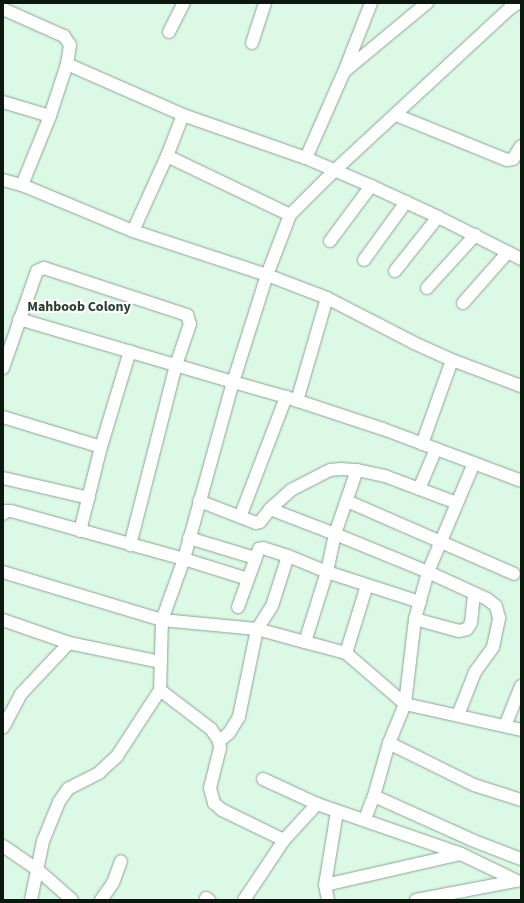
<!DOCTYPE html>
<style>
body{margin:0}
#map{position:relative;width:524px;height:903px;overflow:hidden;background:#dcf9e5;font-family:"Source Sans 3",sans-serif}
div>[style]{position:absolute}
.roads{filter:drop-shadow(0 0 1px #8aa593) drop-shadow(0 0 1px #8aa593)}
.minor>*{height:12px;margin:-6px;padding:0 6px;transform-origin:6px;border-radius:6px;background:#fff}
span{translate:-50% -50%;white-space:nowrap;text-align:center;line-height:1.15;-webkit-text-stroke:4px #fff;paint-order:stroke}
.neighbourhood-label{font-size:14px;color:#263e2e;font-weight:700}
.frame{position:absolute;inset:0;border:4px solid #0c1710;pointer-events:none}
</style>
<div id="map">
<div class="roads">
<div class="minor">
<i style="left:518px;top:3px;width:11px;rotate:146deg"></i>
<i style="left:509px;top:9px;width:238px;rotate:137.2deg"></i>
<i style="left:334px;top:171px;width:62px;rotate:135deg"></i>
<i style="left:290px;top:215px;width:64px;rotate:111deg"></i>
<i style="left:267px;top:275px;width:112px;rotate:107.6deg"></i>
<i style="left:233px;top:382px;width:55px;rotate:15.8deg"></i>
<i style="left:286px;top:397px;width:102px;rotate:18.3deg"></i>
<i style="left:383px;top:429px;width:147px;rotate:20.6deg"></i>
<i style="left:3px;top:9px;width:67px;rotate:23.9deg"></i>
<i style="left:64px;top:36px;width:11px;rotate:56deg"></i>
<i style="left:70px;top:45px;width:19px;rotate:99deg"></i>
<i style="left:169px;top:32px;width:33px;rotate:-63deg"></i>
<i style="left:252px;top:43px;width:42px;rotate:-72deg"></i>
<i style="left:345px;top:71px;width:107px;rotate:-39.7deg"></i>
<i style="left:3px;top:102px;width:49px;rotate:16.6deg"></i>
<i style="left:50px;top:116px;width:55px;rotate:-71.9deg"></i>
<i style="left:67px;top:64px;width:127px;rotate:23.7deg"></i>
<i style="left:183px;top:115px;width:130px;rotate:19.3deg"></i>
<i style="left:306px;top:158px;width:71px;rotate:23.3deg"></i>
<i style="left:371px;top:186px;width:74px;rotate:24.8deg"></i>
<i style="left:438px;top:217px;width:93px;rotate:26.8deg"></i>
<i style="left:396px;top:115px;width:120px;rotate:22.1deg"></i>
<i style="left:507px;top:160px;width:6px;rotate:-9deg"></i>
<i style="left:513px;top:159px;width:15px;rotate:-58deg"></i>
<i style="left:167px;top:156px;width:136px;rotate:25.6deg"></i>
<i style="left:306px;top:158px;width:94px;rotate:-66.2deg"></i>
<i style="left:344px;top:72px;width:74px;rotate:-68.6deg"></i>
<i style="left:3px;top:180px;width:20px;rotate:15deg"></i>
<i style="left:22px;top:185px;width:120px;rotate:22.5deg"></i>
<i style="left:133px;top:231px;width:141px;rotate:18.2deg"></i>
<i style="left:267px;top:275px;width:64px;rotate:21deg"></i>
<i style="left:327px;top:298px;width:98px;rotate:27.3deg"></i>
<i style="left:414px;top:343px;width:42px;rotate:24.1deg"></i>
<i style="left:452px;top:360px;width:74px;rotate:20.6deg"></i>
<i style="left:22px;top:185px;width:74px;rotate:-67.9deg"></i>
<i style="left:133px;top:231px;width:82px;rotate:-65.6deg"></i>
<i style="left:167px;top:156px;width:44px;rotate:-68.7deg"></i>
<i style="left:330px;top:241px;width:69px;rotate:-53.3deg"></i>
<i style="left:364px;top:260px;width:72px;rotate:-54.1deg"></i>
<i style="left:395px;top:271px;width:69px;rotate:-51.5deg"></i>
<i style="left:427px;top:288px;width:72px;rotate:-47.8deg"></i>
<i style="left:463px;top:303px;width:68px;rotate:-48.6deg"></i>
<i style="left:19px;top:319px;width:223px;rotate:16.4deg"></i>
<i style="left:233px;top:382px;width:184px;rotate:105.5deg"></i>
<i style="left:184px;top:559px;width:65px;rotate:109.8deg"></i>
<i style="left:162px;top:620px;width:70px;rotate:91.6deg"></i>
<i style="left:160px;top:690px;width:79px;rotate:123.1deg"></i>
<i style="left:117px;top:756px;width:25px;rotate:137deg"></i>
<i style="left:99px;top:773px;width:35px;rotate:153deg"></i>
<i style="left:68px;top:789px;width:16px;rotate:125deg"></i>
<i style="left:59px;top:802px;width:42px;rotate:112.3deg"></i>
<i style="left:43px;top:841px;width:60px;rotate:101.5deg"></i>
<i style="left:3px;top:368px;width:103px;rotate:-70.7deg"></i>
<i style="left:37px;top:271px;width:8px;rotate:-23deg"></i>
<i style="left:44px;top:268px;width:151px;rotate:18.2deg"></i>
<i style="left:187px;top:315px;width:9px;rotate:72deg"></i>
<i style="left:190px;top:324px;width:43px;rotate:108.9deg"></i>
<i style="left:176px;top:365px;width:186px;rotate:104.3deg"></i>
<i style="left:297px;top:401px;width:107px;rotate:-73.8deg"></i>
<i style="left:3px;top:417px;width:102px;rotate:17deg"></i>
<i style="left:422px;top:444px;width:89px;rotate:-70.3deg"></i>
<i style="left:357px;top:470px;width:68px;rotate:109deg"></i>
<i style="left:335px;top:534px;width:100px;rotate:22.2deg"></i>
<i style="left:428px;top:572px;width:118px;rotate:-67.1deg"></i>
<i style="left:3px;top:478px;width:88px;rotate:13.1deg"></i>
<i style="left:419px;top:489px;width:43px;rotate:-67deg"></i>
<i style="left:199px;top:501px;width:61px;rotate:21.1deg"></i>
<i style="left:256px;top:523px;width:4px;rotate:-14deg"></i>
<i style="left:260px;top:522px;width:16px;rotate:-52deg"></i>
<i style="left:270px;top:509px;width:70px;rotate:21deg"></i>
<i style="left:335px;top:534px;width:39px;rotate:102deg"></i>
<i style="left:327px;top:572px;width:42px;rotate:-157.7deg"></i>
<i style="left:347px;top:501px;width:182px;rotate:23.6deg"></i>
<i style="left:270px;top:509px;width:28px;rotate:-42deg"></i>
<i style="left:291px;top:490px;width:44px;rotate:-27.1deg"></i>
<i style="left:330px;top:470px;width:11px;rotate:-5deg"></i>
<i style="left:341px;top:469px;width:16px;rotate:4deg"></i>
<i style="left:357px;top:470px;width:29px;rotate:12deg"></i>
<i style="left:385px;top:476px;width:77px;rotate:20.6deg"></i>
<i style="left:3px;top:514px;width:4px;rotate:-45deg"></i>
<i style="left:6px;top:511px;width:5px"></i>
<i style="left:11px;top:511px;width:180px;rotate:15.5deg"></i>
<i style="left:184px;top:559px;width:67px;rotate:17.4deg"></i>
<i style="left:240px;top:517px;width:129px;rotate:-69deg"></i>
<i style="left:80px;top:531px;width:87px;rotate:-76deg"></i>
<i style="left:101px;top:447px;width:100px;rotate:-73.2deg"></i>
<i style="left:189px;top:538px;width:69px;rotate:16.9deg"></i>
<i style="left:3px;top:572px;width:166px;rotate:16.8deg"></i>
<i style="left:162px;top:620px;width:95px;rotate:5.4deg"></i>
<i style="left:257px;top:629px;width:90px;rotate:101.6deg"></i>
<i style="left:239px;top:717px;width:19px;rotate:122deg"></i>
<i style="left:229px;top:733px;width:13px;rotate:141deg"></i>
<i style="left:238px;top:607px;width:62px;rotate:-70.1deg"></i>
<i style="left:259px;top:549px;width:4px;rotate:-14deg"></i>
<i style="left:263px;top:548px;width:26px;rotate:18deg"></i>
<i style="left:288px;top:556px;width:52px;rotate:107.7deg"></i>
<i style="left:272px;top:606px;width:27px;rotate:123deg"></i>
<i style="left:257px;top:629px;width:50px;rotate:15.2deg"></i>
<i style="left:415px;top:619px;width:46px;rotate:15.3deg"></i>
<i style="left:459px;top:631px;width:8px;rotate:-14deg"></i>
<i style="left:467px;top:629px;width:7px;rotate:-56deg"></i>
<i style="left:471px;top:623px;width:30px;rotate:-84deg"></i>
<i style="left:3px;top:620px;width:70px;rotate:19.2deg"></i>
<i style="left:69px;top:643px;width:70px;rotate:133.3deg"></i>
<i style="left:21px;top:694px;width:38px;rotate:118deg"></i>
<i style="left:69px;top:643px;width:94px;rotate:11.7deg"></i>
<i style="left:346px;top:653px;width:71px;rotate:-72.8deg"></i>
<i style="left:160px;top:690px;width:64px;rotate:37.4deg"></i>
<i style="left:211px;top:729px;width:14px;rotate:56deg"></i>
<i style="left:219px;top:741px;width:7px;rotate:82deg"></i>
<i style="left:220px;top:748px;width:41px;rotate:104deg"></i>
<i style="left:210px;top:788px;width:16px;rotate:75deg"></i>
<i style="left:214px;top:803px;width:11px;rotate:41deg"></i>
<i style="left:222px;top:810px;width:69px;rotate:25.8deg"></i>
<i style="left:284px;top:840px;width:72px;rotate:123.7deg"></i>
<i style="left:458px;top:715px;width:46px;rotate:-68.4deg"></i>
<i style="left:475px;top:672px;width:31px;rotate:-54deg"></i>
<i style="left:493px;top:647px;width:30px;rotate:-78deg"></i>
<i style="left:499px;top:618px;width:12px;rotate:-104deg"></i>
<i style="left:496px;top:606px;width:11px;rotate:-142deg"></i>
<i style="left:487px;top:599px;width:65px;rotate:-155.4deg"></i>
<i style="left:428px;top:572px;width:49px;rotate:105.5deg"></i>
<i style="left:415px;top:619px;width:86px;rotate:96.7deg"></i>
<i style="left:405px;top:704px;width:119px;rotate:12.6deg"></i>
<i style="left:505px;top:726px;width:43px;rotate:-68.2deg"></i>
<i style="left:389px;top:743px;width:95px;rotate:26.3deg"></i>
<i style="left:474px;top:785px;width:49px;rotate:17.7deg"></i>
<i style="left:263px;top:779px;width:60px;rotate:24.8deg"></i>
<i style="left:374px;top:796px;width:110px;rotate:24.2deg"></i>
<i style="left:474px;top:841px;width:50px;rotate:21deg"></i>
<i style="left:365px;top:819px;width:25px;rotate:-69deg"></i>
<i style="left:374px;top:796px;width:55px;rotate:-74.2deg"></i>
<i style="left:389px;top:743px;width:42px;rotate:-67.7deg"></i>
<i style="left:405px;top:704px;width:78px;rotate:-139.2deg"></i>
<i style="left:346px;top:653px;width:42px;rotate:-165deg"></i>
<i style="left:305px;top:642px;width:73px;rotate:-72.6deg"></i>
<i style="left:327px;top:572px;width:98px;rotate:17.9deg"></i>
<i style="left:284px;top:840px;width:49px;rotate:-47.5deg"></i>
<i style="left:317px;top:804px;width:152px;rotate:19.1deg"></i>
<i style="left:461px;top:854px;width:139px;rotate:167.2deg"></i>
<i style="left:3px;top:846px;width:42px;rotate:34.4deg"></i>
<i style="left:38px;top:870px;width:45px;rotate:41.4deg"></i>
<i style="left:461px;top:854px;width:62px;rotate:25.7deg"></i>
<i style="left:206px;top:898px;width:4px;rotate:34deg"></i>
<i style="left:101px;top:900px;width:21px;rotate:-55deg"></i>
<i style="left:113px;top:883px;width:23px;rotate:-70deg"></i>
<i style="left:328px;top:900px;width:15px;rotate:-101deg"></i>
<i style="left:325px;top:885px;width:74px;rotate:-80.7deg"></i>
<i style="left:416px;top:900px;width:102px;rotate:-10.8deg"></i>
</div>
</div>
<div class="neighbourhood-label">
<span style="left:79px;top:307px">Mahboob Colony</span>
</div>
<div class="frame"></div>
</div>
